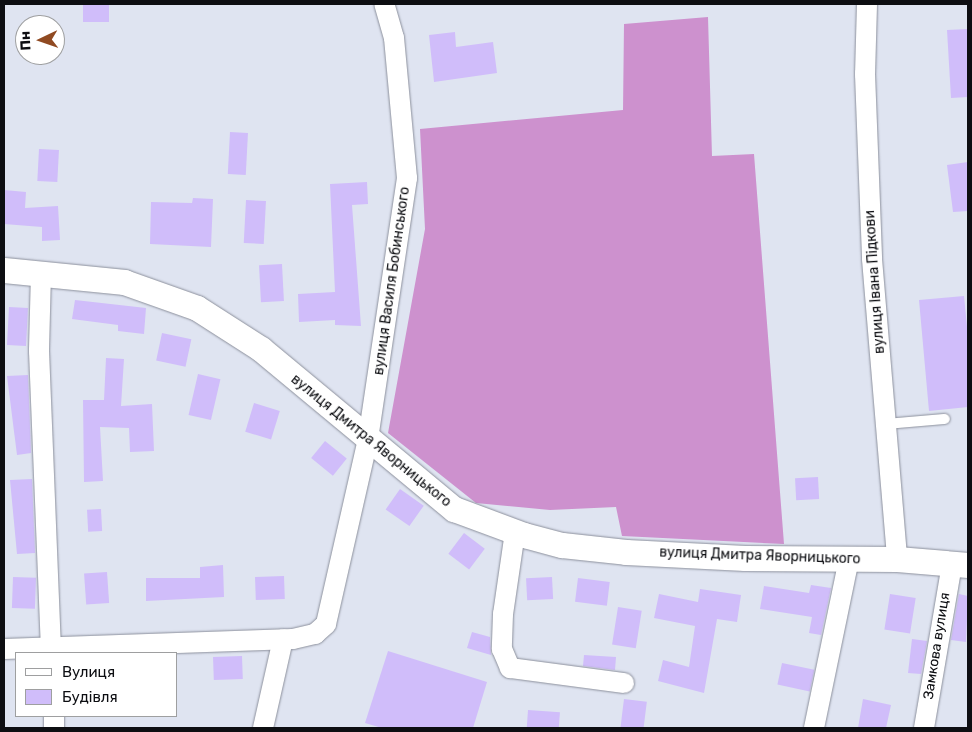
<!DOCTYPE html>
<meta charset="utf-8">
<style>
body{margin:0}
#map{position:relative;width:972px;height:732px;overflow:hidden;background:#dfe4f1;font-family:Rubik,sans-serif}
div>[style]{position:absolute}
.forest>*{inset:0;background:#cd91ce}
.building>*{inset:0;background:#d0bdfa;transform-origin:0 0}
.roads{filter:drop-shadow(0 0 1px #8c909c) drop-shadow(0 0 1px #8c909c)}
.service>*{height:10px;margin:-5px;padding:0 5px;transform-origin:5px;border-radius:5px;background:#fff}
.minor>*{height:20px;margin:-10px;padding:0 10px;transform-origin:10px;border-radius:10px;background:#fff}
.tertiary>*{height:25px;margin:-12.5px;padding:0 12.5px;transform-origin:12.5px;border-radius:12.5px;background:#fff}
span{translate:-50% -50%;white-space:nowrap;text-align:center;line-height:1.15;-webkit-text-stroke:4.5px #fff;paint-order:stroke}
.street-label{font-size:14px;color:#0d0e12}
.frame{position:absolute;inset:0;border:5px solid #0d0e12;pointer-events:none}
.legend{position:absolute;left:15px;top:652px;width:162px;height:65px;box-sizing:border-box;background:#fff;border:1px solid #9e9fa0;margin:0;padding:6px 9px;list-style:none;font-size:15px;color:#0d0e12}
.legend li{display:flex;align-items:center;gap:10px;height:25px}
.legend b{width:25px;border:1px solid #9e9fa0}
.north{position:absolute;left:15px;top:15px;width:50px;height:50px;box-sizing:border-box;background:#fff;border:1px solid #9e9fa0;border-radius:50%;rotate:267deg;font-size:14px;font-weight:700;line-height:20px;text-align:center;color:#0d0e12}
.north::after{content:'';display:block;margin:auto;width:18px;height:22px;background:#904a22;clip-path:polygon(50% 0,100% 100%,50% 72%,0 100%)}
</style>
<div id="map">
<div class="forest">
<i style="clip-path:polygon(708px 17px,712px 156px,754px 154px,784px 544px,622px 536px,616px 507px,550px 510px,476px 503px,388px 433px,425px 229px,420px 129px,623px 110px,624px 24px)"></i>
</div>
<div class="building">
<i style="left:83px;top:4px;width:26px;height:18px"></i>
<i style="clip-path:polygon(968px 29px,968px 97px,951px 98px,947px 30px)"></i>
<i style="clip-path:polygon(455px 32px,456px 47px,493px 42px,497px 73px,434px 82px,429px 35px)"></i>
<i style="left:230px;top:132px;width:18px;height:42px;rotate:3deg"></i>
<i style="left:39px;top:149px;width:20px;height:32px;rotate:3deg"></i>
<i style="clip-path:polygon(968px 162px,968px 211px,953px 212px,947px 165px)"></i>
<i style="clip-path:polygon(367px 182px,368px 204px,352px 205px,361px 326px,335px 325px,335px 320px,299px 322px,298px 294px,335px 292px,330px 184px)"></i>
<i style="clip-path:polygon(4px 190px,26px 192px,25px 208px,58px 206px,60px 240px,42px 241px,42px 227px,4px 224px)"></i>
<i style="clip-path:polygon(193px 198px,213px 199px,211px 247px,150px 244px,151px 202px,192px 203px)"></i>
<i style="left:246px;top:200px;width:20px;height:43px;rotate:3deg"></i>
<i style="left:282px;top:264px;width:37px;height:23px;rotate:87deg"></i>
<i style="clip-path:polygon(964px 296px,968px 337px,968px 407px,929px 411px,919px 300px)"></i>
<i style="clip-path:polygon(75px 300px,146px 308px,144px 334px,118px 331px,118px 325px,72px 319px)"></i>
<i style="left:9px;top:307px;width:19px;height:38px;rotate:3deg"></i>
<i style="left:162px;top:333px;width:30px;height:28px;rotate:12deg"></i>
<i style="clip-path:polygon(106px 358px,124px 359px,121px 406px,152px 404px,154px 451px,130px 452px,129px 428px,100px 427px,103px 481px,84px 482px,83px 400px,104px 400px)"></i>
<i style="left:198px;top:374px;width:23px;height:42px;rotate:13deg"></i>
<i style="clip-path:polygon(28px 375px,31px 453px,17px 455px,7px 376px)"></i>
<i style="left:254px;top:403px;width:27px;height:30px;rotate:17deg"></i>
<i style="left:325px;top:441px;width:28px;height:22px;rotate:39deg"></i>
<i style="left:818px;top:477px;width:22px;height:23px;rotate:87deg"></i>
<i style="clip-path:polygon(32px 479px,35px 553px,17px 554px,10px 480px)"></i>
<i style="left:400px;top:489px;width:29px;height:25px;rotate:35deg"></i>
<i style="left:101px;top:509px;width:22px;height:14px;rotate:87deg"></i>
<i style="left:464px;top:533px;width:26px;height:26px;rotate:37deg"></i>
<i style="clip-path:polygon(223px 565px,224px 597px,146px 601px,146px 578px,200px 578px,200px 567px)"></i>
<i style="left:107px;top:572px;width:31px;height:23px;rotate:86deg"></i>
<i style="left:284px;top:576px;width:23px;height:29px;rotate:88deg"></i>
<i style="left:13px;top:577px;width:23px;height:31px;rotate:2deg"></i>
<i style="left:552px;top:577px;width:22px;height:26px;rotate:87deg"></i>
<i style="left:578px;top:578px;width:32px;height:24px;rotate:7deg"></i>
<i style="clip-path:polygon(811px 585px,831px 588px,821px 635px,809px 633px,812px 617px,760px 609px,764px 586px,809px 593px)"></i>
<i style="clip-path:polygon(700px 589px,741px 595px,737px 622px,717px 619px,704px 693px,658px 681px,663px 660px,689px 667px,695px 626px,654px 618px,659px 594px,698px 602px)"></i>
<i style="left:890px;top:594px;width:26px;height:36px;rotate:9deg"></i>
<i style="clip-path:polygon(959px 594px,968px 596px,966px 642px,951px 640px)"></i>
<i style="left:618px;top:607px;width:24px;height:38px;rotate:9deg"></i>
<i style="clip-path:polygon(472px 632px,490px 637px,491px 655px,467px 648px)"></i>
<i style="clip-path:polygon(912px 639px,927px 641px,921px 674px,908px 673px)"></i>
<i style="clip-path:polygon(388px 651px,487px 682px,473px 728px,382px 728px,365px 723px)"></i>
<i style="clip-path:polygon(584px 655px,616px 657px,615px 670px,583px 666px)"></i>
<i style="left:242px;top:656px;width:23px;height:29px;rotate:88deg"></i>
<i style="left:782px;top:663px;width:33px;height:22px;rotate:12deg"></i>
<i style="left:624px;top:699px;width:23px;height:29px;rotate:7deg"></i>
<i style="clip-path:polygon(863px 699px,891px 705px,886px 728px,858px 728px)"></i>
<i style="left:528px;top:710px;width:32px;height:18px;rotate:4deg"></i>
</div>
<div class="roads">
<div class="service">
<i style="left:885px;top:424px;width:60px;rotate:-4.8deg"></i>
</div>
<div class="minor">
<i style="left:867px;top:4px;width:70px;rotate:91.6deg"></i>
<i style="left:865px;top:74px;width:185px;rotate:87.8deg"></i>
<i style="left:872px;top:259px;width:301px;rotate:85.2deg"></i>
<i style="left:41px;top:273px;width:78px;rotate:91.5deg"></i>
<i style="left:39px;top:351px;width:302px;rotate:87.7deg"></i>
<i style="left:515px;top:532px;width:83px;rotate:98.3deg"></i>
<i style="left:503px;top:614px;width:35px;rotate:92deg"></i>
<i style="left:502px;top:649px;width:21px;rotate:67deg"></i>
<i style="left:510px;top:668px;width:115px;rotate:7.5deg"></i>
<i style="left:4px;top:649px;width:289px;rotate:-2deg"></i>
<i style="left:293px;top:639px;width:23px;rotate:-13deg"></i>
<i style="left:315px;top:634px;width:15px;rotate:-42deg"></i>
<i style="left:326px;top:624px;width:190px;rotate:-77.2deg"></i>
<i style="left:368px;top:439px;width:264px;rotate:-81.5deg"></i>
<i style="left:407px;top:178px;width:141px;rotate:-95.3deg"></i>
<i style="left:394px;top:38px;width:35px;rotate:-106deg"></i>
<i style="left:54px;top:716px;width:12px;rotate:90deg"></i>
<i style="left:263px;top:728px;width:91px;rotate:-77.3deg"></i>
<i style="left:814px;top:728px;width:173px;rotate:-78.3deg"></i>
<i style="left:924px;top:728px;width:166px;rotate:-80.3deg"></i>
</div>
<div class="tertiary">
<i style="left:4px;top:270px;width:121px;rotate:5.7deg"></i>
<i style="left:124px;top:282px;width:77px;rotate:19.6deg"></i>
<i style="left:197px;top:308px;width:76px;rotate:32.6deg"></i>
<i style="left:261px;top:349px;width:251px;rotate:39.7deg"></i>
<i style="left:454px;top:509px;width:75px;rotate:20.4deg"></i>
<i style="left:524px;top:535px;width:39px;rotate:15deg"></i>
<i style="left:562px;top:545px;width:64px;rotate:6.2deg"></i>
<i style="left:626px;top:552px;width:119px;rotate:2.9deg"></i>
<i style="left:745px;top:558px;width:152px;rotate:0.4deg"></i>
<i style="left:897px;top:559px;width:71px;rotate:4.8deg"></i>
</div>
</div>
<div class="street-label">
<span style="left:392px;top:281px;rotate:-82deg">вулиця Василя Бобинського</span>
<span style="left:875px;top:282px;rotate:-94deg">вулиця Івана Підкови</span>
<span style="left:371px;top:441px;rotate:39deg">вулиця Дмитра Яворницького</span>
<span style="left:760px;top:556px;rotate:2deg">вулиця Дмитра Яворницького</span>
<span style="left:937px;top:646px;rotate:-81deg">Замкова вулиця</span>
</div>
<div class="frame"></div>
<ul class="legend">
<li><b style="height:6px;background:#fff"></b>Вулиця</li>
<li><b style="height:14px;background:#d0bdfa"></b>Будівля</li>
</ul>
<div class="north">Пн</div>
</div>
